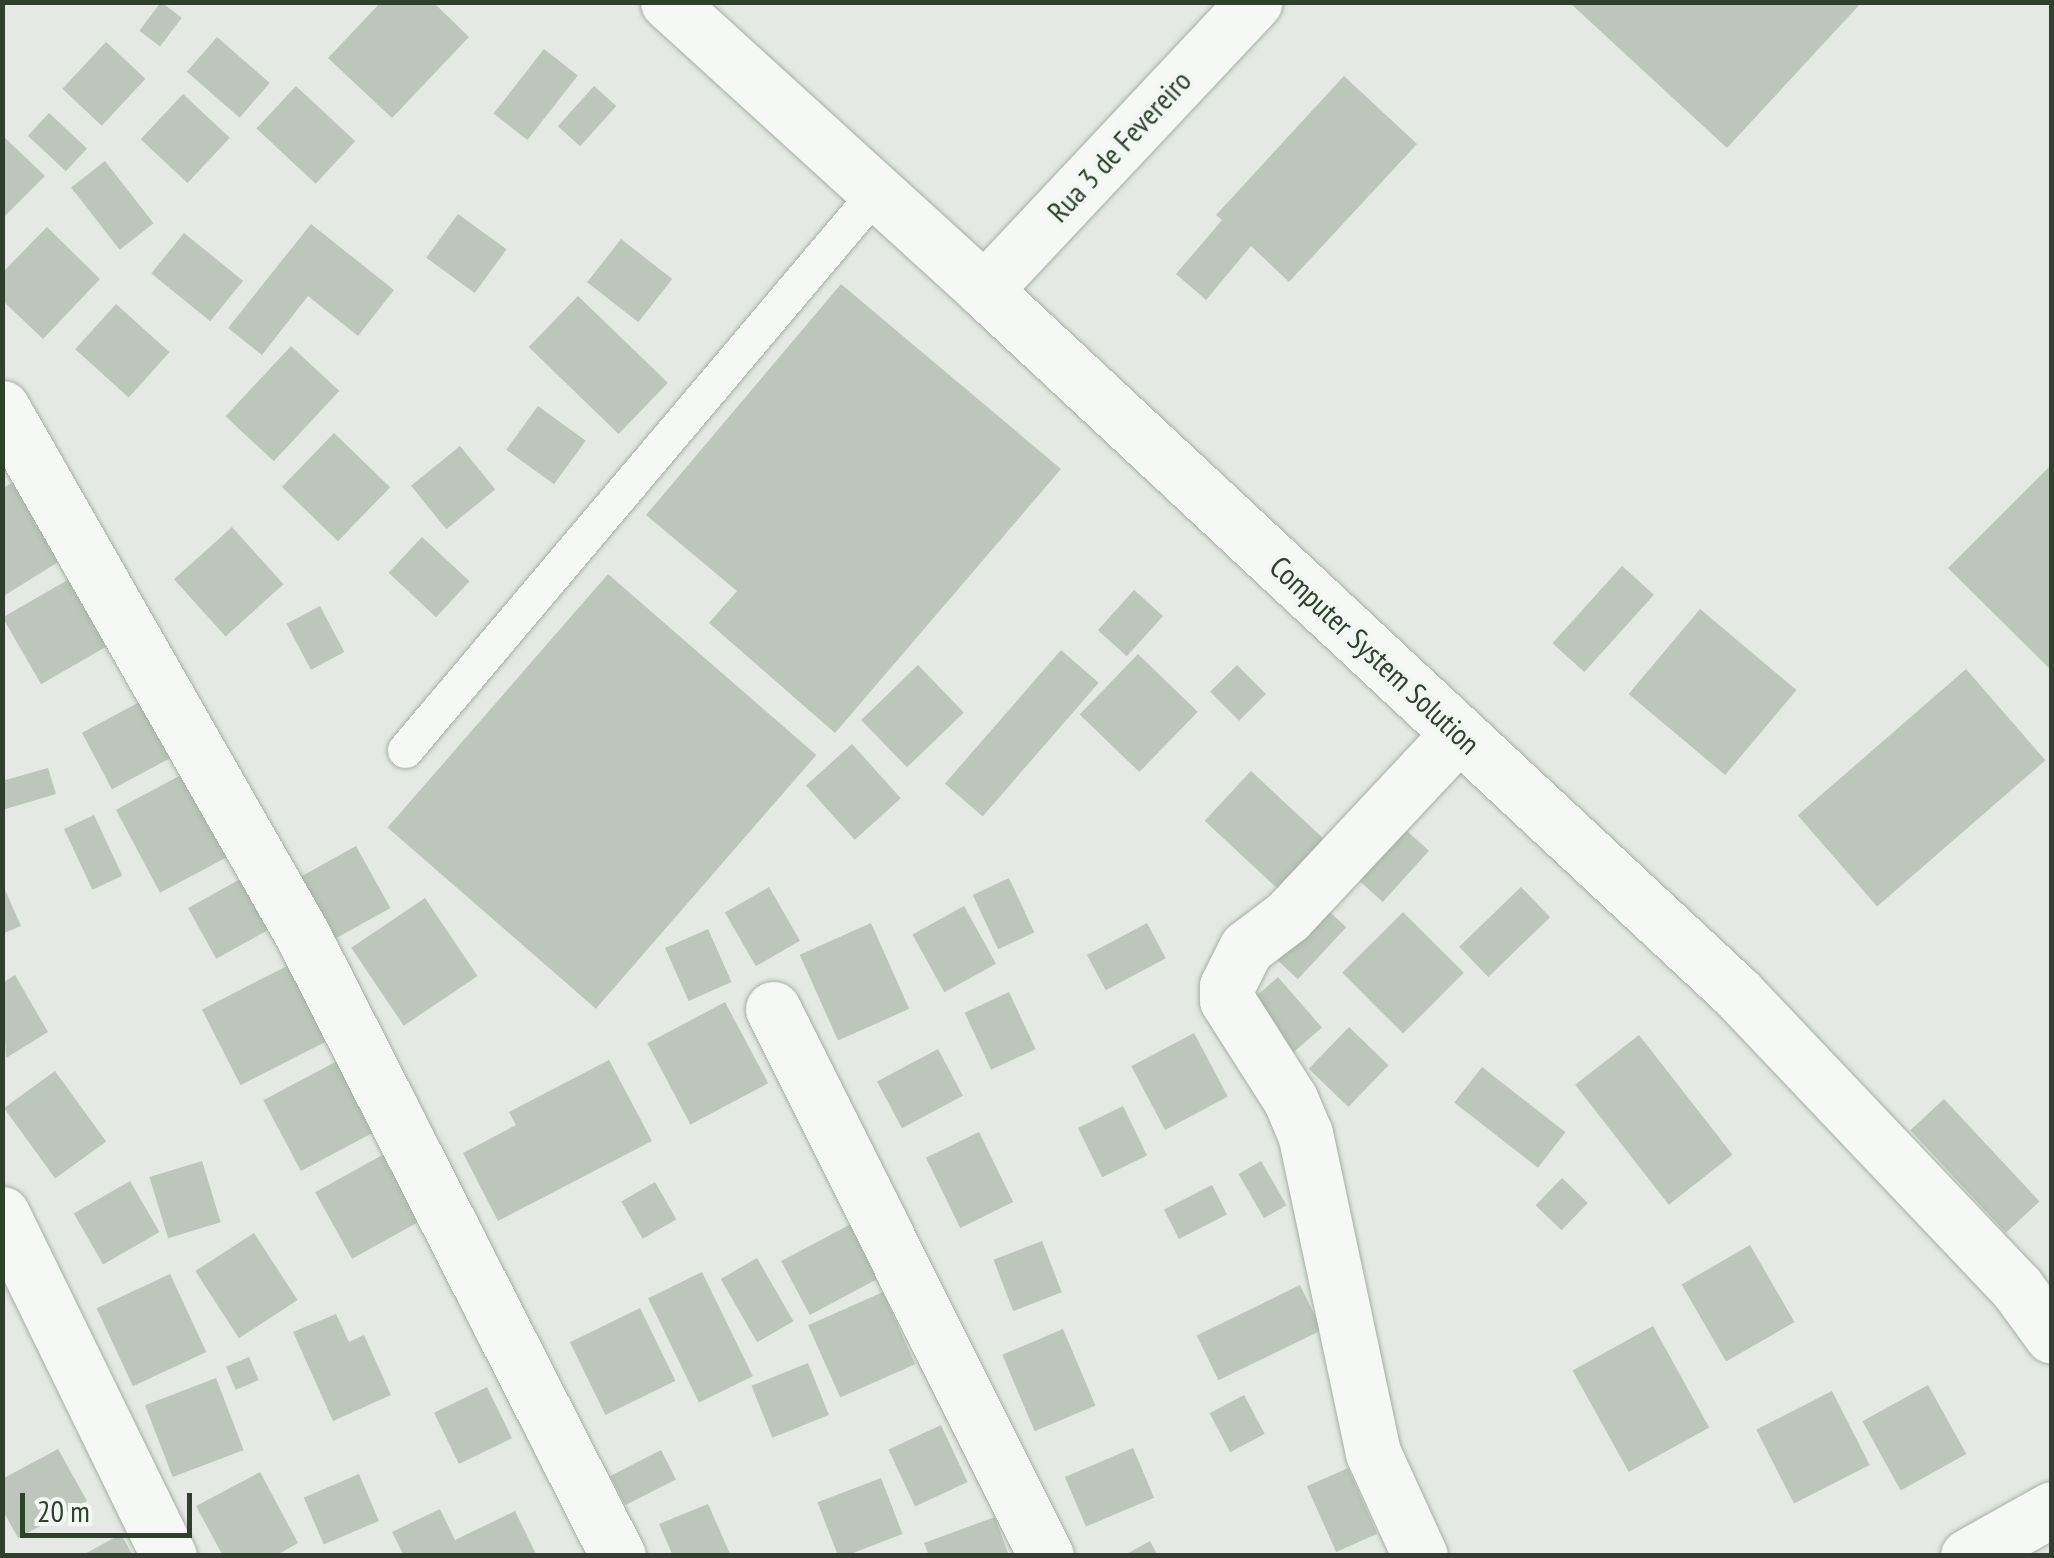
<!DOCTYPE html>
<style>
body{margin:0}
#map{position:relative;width:2054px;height:1558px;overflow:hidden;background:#e4eae3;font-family:"PT Sans Narrow",sans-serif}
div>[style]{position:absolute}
.building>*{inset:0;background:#bcc6bb;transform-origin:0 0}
.roads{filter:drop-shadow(0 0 2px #a6b0a5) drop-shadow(0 0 2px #a6b0a5)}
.lane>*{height:35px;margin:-17.5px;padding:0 17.5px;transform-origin:17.5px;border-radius:17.5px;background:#f6f8f5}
.street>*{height:55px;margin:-27.5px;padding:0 27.5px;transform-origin:27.5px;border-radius:27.5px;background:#f6f8f5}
span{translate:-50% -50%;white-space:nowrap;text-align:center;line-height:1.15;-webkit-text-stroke:8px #f3f7f3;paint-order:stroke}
.street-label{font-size:30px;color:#2f402d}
.frame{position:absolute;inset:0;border:5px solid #2f402d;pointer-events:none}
.scale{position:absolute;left:20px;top:1493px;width:172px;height:45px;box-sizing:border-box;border:5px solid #2f402d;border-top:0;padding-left:12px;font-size:30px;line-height:35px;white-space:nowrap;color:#2f402d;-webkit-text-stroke:8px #f3f7f3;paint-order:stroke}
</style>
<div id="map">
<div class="building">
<i style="left:161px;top:2px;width:26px;height:36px;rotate:37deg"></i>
<i style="clip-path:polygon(381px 2px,433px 2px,469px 37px,392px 118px,328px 58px)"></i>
<i style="clip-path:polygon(1569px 2px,1862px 2px,1727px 148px)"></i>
<i style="left:217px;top:37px;width:70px;height:46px;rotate:41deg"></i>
<i style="left:106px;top:42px;width:54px;height:64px;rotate:43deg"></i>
<i style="left:544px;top:49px;width:43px;height:82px;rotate:38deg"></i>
<i style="clip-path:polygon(1344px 76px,1417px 144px,1289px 282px,1251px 246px,1206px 300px,1176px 274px,1222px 220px,1216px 215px)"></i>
<i style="left:296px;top:86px;width:81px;height:58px;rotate:43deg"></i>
<i style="left:594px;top:86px;width:30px;height:54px;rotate:42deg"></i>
<i style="left:183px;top:94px;width:64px;height:62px;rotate:43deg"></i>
<i style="left:49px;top:113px;width:52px;height:31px;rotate:43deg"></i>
<i style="clip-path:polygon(2px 135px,45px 176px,2px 219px)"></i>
<i style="left:105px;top:161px;width:79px;height:43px;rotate:52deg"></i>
<i style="left:458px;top:214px;width:60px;height:54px;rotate:36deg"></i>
<i style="clip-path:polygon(311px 224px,394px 290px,358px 336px,308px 296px,262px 355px,228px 328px)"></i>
<i style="clip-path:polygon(47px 227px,100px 279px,43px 339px,2px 300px,2px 273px)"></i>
<i style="left:184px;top:233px;width:76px;height:52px;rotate:39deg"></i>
<i style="left:621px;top:239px;width:65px;height:55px;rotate:38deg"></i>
<i style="clip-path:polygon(841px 284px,1061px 469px,835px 733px,709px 623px,737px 591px,646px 515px)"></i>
<i style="left:578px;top:296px;width:125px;height:71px;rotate:44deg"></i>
<i style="left:116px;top:304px;width:72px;height:61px;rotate:42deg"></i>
<i style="left:291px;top:346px;width:66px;height:96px;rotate:43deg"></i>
<i style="left:538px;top:406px;width:59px;height:54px;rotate:36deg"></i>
<i style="left:334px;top:433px;width:78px;height:75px;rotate:44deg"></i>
<i style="left:460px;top:446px;width:56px;height:63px;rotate:51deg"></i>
<i style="clip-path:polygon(2052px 464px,2052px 671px,1948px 568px)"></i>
<i style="clip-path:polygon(13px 482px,63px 559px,2px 597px,2px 489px)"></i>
<i style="left:232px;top:527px;width:77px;height:78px;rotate:48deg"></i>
<i style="left:422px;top:537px;width:65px;height:49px;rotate:43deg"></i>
<i style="left:1622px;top:566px;width:43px;height:104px;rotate:42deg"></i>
<i style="left:608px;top:574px;width:276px;height:336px;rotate:41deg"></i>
<i style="left:71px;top:578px;width:77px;height:79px;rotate:60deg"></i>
<i style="left:1134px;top:590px;width:39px;height:54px;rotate:42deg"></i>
<i style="left:320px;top:606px;width:52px;height:38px;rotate:62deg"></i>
<i style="left:1700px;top:609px;width:126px;height:111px;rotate:40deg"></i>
<i style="left:1061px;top:650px;width:50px;height:177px;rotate:41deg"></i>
<i style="left:1138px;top:654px;width:83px;height:84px;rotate:44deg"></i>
<i style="left:918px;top:665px;width:66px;height:79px;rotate:46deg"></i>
<i style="left:1237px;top:665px;width:41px;height:38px;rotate:45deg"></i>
<i style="left:1966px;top:669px;width:121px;height:223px;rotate:49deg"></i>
<i style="left:149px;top:697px;width:64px;height:76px;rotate:62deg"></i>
<i style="left:852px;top:744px;width:73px;height:62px;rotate:48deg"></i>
<i style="clip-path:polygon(48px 768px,56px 794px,2px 810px,2px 781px)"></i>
<i style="left:1251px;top:771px;width:110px;height:68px;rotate:43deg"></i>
<i style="left:183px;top:774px;width:94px;height:76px;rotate:62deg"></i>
<i style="left:94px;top:815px;width:67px;height:33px;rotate:65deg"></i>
<i style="left:1397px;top:822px;width:43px;height:69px;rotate:42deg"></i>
<i style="left:356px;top:846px;width:71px;height:68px;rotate:61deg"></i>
<i style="left:244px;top:877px;width:58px;height:64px;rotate:61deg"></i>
<i style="left:1009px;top:878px;width:60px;height:40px;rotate:65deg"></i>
<i style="clip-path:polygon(2px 883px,21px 926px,2px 934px)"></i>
<i style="left:769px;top:887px;width:62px;height:51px;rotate:60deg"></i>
<i style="left:1521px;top:887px;width:42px;height:86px;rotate:46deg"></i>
<i style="left:425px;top:898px;width:94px;height:89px;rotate:56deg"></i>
<i style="left:1317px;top:900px;width:40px;height:71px;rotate:43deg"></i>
<i style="left:964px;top:906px;width:66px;height:59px;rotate:61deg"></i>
<i style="left:1403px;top:912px;width:86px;height:86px;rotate:45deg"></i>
<i style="left:871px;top:923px;width:94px;height:78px;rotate:66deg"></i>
<i style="left:1147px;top:923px;width:40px;height:68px;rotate:62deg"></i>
<i style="left:708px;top:929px;width:58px;height:47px;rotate:66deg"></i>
<i style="left:291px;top:964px;width:85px;height:100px;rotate:63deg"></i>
<i style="clip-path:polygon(15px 975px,48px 1032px,6px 1058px,2px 983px)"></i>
<i style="left:1278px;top:977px;width:67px;height:40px;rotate:49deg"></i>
<i style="left:1009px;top:992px;width:63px;height:49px;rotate:65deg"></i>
<i style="left:725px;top:1002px;width:92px;height:88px;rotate:62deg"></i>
<i style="left:1349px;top:1027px;width:55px;height:58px;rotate:44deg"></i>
<i style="left:1194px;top:1033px;width:72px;height:71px;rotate:62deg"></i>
<i style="left:1639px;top:1035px;width:152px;height:81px;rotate:52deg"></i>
<i style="left:938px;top:1049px;width:53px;height:69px;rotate:62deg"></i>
<i style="left:341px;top:1059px;width:80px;height:88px;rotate:62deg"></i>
<i style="clip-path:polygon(609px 1060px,652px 1141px,498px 1221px,463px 1153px,516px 1125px,509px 1112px)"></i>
<i style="left:1482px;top:1067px;width:106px;height:45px;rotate:38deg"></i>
<i style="left:55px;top:1071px;width:87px;height:63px;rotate:54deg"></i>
<i style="left:1944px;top:1099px;width:140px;height:46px;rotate:47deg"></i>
<i style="left:1123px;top:1106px;width:55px;height:50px;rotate:64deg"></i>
<i style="left:979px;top:1132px;width:78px;height:59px;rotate:64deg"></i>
<i style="left:386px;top:1153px;width:76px;height:81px;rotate:61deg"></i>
<i style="left:202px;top:1161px;width:64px;height:55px;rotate:73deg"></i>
<i style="left:1261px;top:1161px;width:51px;height:26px;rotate:60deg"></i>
<i style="left:1562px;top:1178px;width:36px;height:38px;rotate:44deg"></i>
<i style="left:130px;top:1181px;width:59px;height:65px;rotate:60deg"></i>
<i style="left:655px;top:1182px;width:43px;height:39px;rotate:60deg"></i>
<i style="left:1212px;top:1185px;width:33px;height:54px;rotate:63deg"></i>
<i style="left:851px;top:1224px;width:61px;height:79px;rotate:62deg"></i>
<i style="left:254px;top:1233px;width:80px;height:70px;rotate:57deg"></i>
<i style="left:1042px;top:1241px;width:55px;height:52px;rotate:69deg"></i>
<i style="left:1750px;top:1245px;width:89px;height:79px;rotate:60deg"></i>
<i style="left:757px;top:1258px;width:73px;height:42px;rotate:60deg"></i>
<i style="left:702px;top:1272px;width:116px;height:60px;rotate:64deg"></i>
<i style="left:170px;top:1274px;width:86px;height:81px;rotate:65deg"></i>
<i style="left:1300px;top:1285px;width:50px;height:115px;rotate:64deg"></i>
<i style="left:883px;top:1292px;width:79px;height:82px;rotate:66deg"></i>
<i style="left:640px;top:1308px;width:81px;height:78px;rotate:64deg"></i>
<i style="clip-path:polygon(336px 1314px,349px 1342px,364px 1335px,391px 1395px,333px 1421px,293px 1332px)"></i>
<i style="left:1653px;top:1326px;width:116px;height:92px;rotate:61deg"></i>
<i style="left:1063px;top:1329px;width:83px;height:66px;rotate:67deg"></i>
<i style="left:249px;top:1357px;width:25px;height:25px;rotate:67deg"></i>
<i style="left:808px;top:1363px;width:56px;height:61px;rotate:68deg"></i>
<i style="left:216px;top:1378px;width:77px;height:76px;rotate:69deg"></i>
<i style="left:1928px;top:1385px;width:79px;height:75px;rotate:61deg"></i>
<i style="left:487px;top:1387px;width:57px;height:59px;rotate:64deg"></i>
<i style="left:1832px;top:1391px;width:83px;height:85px;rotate:63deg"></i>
<i style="left:1244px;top:1395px;width:44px;height:39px;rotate:62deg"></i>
<i style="left:941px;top:1425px;width:63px;height:58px;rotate:65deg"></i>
<i style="left:1133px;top:1448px;width:54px;height:74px;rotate:67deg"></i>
<i style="clip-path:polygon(58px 1449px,87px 1501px,18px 1538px,2px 1509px,2px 1479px)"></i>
<i style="left:661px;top:1450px;width:33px;height:57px;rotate:63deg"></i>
<i style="left:1348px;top:1468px;width:72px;height:45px;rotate:66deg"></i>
<i style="clip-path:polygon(260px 1472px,298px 1543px,275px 1556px,223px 1556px,196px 1506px)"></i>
<i style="left:359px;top:1474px;width:51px;height:60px;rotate:67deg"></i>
<i style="left:881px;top:1478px;width:60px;height:68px;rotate:69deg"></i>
<i style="clip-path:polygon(708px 1504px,731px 1556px,673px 1556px,659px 1524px)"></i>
<i style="clip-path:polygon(440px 1509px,455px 1540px,515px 1511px,537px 1556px,404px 1556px,392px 1532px)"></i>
<i style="clip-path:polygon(995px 1517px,1009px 1556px,929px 1556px,924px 1543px)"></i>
<i style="clip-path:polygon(121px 1534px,133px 1556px,81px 1556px)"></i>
<i style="clip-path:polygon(1150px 1541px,1158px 1556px,1123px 1556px)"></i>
</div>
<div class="roads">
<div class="lane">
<i style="left:405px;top:750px;width:730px;rotate:-49.83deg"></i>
</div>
<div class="street">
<i style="left:668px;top:2px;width:428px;rotate:42.3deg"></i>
<i style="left:984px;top:290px;width:1030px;rotate:43.03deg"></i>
<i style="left:1737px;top:993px;width:407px;rotate:46.5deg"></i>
<i style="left:2017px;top:1288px;width:59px;rotate:53.9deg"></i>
<i style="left:984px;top:290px;width:395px;rotate:-46.8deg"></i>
<i style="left:2px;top:408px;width:608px;rotate:60.31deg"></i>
<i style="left:303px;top:936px;width:695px;rotate:63.07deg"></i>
<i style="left:773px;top:1009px;width:611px;rotate:63.48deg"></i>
<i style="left:2px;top:1214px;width:381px;rotate:64deg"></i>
<i style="left:1420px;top:1556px;width:113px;rotate:-114.5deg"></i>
<i style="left:1373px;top:1453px;width:326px;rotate:-102deg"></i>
<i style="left:1305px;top:1134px;width:38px;rotate:-113deg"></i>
<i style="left:1290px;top:1099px;width:117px;rotate:-122.5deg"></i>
<i style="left:1227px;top:1000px;width:14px;rotate:-90deg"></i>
<i style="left:1227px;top:986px;width:42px;rotate:-63.4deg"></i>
<i style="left:1246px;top:948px;width:53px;rotate:-37.3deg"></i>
<i style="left:1288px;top:916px;width:250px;rotate:-46.9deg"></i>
<i style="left:1968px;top:1556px;width:96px;rotate:-29.2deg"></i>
</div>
</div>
<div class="street-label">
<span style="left:1119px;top:146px;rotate:-47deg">Rua 3 de Fevereiro</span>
<span style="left:1375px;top:655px;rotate:43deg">Computer System Solution</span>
</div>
<div class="frame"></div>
<div class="scale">20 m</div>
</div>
